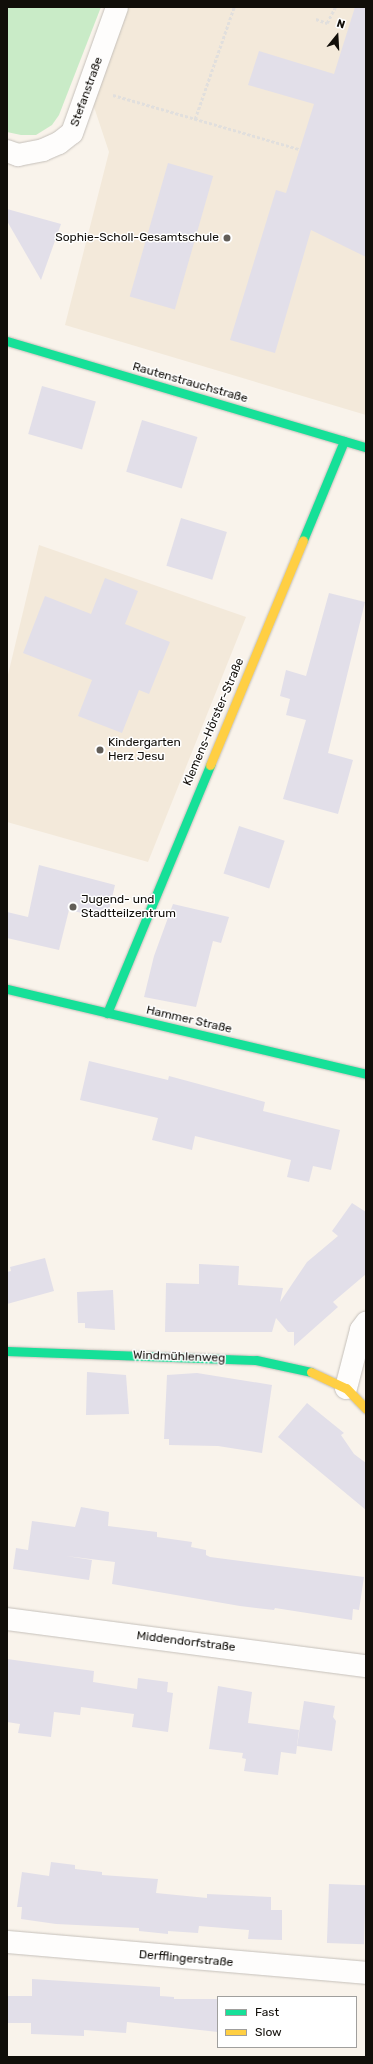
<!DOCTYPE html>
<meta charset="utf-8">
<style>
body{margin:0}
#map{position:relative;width:373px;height:2064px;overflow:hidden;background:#f9f3eb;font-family:Rubik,sans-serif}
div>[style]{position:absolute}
.built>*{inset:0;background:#f3e9da}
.green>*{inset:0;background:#c9ebc7}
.building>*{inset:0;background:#e2dfe9;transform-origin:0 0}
.path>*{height:2.5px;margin-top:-1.25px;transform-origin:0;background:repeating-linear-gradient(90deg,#e1dfdd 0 3px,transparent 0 5px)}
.roads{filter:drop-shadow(0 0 1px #c5c0ba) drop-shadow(0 0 1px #c5c0ba)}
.street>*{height:22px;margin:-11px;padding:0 11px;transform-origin:11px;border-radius:11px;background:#fefdfc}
.fast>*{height:9px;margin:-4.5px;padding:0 4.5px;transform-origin:4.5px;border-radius:4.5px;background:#16e098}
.slow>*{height:9px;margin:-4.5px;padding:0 4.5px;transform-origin:4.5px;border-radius:4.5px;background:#ffcf43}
.dots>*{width:11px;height:11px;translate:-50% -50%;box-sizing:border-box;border:2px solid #fff;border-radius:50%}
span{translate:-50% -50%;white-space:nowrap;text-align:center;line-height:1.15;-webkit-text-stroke:3px #fff;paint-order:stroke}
.street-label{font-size:12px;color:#110e09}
.poi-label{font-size:12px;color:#110e09}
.right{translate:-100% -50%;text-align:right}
.left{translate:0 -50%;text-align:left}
.frame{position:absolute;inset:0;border:8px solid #110e09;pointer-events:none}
.legend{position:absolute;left:217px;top:1996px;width:140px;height:52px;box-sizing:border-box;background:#fff;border:1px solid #a09f9d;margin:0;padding:5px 7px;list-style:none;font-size:12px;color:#110e09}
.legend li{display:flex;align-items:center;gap:8px;height:20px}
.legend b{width:20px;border:1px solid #a09f9d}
.north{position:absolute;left:317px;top:16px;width:40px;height:40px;-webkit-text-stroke:3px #fff;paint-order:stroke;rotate:18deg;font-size:11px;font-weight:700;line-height:16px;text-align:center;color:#110e09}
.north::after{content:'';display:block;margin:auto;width:14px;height:18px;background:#110e09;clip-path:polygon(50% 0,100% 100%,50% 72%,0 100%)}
</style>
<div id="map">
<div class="built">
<i style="clip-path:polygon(129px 7px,366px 7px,366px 415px,65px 325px,109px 152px,93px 104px)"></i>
<i style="clip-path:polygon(39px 545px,246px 617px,148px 862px,7px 822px,7px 679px)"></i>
</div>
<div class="green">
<i style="clip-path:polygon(7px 7px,101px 7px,59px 115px,52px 125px,36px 135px,21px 135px,7px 132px)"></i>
</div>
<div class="building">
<i style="clip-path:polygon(355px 7px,366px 7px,366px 257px,311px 230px,275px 353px,230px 340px,276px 190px,286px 193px,314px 104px,248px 85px,259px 51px,334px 74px)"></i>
<i style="left:168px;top:163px;width:47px;height:139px;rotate:16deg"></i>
<i style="clip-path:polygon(7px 209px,61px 224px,41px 280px,7px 221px)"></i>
<i style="left:42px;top:386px;width:56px;height:50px;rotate:16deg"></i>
<i style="left:142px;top:420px;width:58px;height:54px;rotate:17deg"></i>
<i style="left:181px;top:518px;width:48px;height:50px;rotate:17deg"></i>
<i style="clip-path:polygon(105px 578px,138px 591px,125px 624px,170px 642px,149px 694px,139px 690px,122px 733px,78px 716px,92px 680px,23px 653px,45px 596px,91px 614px)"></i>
<i style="clip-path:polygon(329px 593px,365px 602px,328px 753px,353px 760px,338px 814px,283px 799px,306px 720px,286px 715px,290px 699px,280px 696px,286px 670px,306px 676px)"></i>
<i style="left:239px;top:826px;width:48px;height:50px;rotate:18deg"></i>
<i style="clip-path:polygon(39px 865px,115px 885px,107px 919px,69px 910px,59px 950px,7px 938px,7px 912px,28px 917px)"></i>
<i style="clip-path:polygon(173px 904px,229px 917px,221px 943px,213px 941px,196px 1007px,144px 997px,154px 956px)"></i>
<i style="clip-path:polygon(89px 1061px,168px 1080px,169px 1076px,265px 1102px,263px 1111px,340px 1130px,331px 1170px,313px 1166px,309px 1182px,287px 1177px,291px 1160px,195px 1136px,192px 1150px,152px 1140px,158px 1118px,80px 1100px)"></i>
<i style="clip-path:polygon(352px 1203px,366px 1212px,366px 1274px,333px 1302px,338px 1307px,294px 1346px,294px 1332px,288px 1332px,276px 1318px,272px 1332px,165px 1332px,166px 1283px,199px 1284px,199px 1264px,239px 1266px,238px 1285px,283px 1288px,280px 1302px,307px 1262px,338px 1236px,332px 1231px)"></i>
<i style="clip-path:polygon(45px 1258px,54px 1291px,7px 1304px,7px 1272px,11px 1271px,10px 1267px)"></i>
<i style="clip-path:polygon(113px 1290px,115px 1330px,85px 1328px,85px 1323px,78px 1323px,77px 1292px)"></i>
<i style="clip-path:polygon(87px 1372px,126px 1375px,129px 1414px,86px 1415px)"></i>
<i style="clip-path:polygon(197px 1373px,272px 1385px,262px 1453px,218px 1446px,169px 1445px,169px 1439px,164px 1439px,167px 1375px)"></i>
<i style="clip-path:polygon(307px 1403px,344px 1433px,341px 1435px,354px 1454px,366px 1463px,366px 1510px,278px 1437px)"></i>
<i style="clip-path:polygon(81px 1507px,109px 1512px,108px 1526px,157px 1532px,157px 1537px,192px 1542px,191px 1547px,206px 1550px,206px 1555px,210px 1557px,364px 1577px,359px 1610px,353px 1609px,352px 1620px,275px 1608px,274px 1610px,240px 1606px,112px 1584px,115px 1562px,66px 1556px,92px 1560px,89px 1580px,13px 1569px,16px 1548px,28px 1550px,32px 1521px,75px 1527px)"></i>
<i style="clip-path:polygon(7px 1659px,94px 1671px,93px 1682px,137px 1689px,138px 1678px,168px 1682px,167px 1692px,173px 1693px,168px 1732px,132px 1727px,134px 1714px,81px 1707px,80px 1715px,54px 1712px,51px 1737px,18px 1733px,20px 1724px,7px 1722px)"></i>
<i style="clip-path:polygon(218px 1686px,252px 1692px,248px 1723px,299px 1730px,296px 1754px,281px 1752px,278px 1775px,244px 1771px,246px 1759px,242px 1758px,243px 1753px,209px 1749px)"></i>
<i style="clip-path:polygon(304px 1701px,335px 1706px,333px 1717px,336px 1721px,332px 1751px,297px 1746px)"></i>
<i style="clip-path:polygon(51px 1862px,75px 1865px,75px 1869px,102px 1872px,102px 1875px,158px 1879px,156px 1893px,207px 1898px,207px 1894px,271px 1897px,271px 1910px,282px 1910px,282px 1940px,248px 1939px,249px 1930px,199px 1926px,198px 1933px,168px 1931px,168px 1934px,139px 1931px,139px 1928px,56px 1924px,21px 1919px,22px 1907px,17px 1907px,22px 1872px,49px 1876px)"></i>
<i style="left:329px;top:1884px;width:37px;height:59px;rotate:2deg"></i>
<i style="clip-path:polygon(32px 1979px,160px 1987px,160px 1996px,174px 1997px,174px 1999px,218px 1999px,218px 2032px,127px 2022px,126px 2033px,84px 2030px,84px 2036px,31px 2034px,31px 2023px,7px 2023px,7px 1996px,32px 1996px)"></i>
</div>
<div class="path">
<i style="left:316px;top:19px;width:12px;rotate:20deg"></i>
<i style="left:327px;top:23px;width:18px;rotate:-63deg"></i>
<i style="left:113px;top:95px;width:194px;rotate:16.2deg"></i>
<i style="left:195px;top:119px;width:119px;rotate:-70.8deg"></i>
</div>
<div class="roads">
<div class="street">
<i style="left:7px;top:151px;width:12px;rotate:20deg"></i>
<i style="left:18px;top:155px;width:25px;rotate:-11deg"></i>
<i style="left:43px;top:150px;width:17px;rotate:-24deg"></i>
<i style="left:59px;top:143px;width:16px;rotate:-38deg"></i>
<i style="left:72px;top:133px;width:134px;rotate:-70.3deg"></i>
<i style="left:346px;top:1388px;width:60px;rotate:-75.5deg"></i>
<i style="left:361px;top:1330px;width:9px;rotate:-54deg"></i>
<i style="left:7px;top:1619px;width:362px;rotate:7.5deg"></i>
<i style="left:7px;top:1942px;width:360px;rotate:4.9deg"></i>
</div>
<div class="fast">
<i style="left:7px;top:341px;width:374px;rotate:16.5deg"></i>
<i style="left:303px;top:540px;width:107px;rotate:-67.5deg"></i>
<i style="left:7px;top:989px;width:369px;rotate:13.3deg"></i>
<i style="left:107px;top:1013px;width:269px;rotate:-67.4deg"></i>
<i style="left:7px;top:1351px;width:249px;rotate:2.1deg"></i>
<i style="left:256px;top:1360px;width:56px;rotate:12.3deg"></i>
</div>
<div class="slow">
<i style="left:210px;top:765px;width:243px;rotate:-67.5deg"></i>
<i style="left:311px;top:1372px;width:38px;rotate:25deg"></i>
<i style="left:346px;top:1388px;width:29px;rotate:46deg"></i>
</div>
</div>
<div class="dots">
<i style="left:227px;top:238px;background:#625e58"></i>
<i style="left:100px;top:750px;background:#625e58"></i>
<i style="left:73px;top:907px;background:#625e58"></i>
</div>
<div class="street-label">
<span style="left:87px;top:92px;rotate:-70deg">Stefanstraße</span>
<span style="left:190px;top:383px;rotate:16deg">Rautenstrauchstraße</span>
<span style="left:214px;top:722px;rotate:-67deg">Klemens-Hörster-Straße</span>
<span style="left:189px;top:1020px;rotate:13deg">Hammer Straße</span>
<span style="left:179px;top:1357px;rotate:2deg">Windmühlenweg</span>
<span style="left:186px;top:1642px;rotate:7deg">Middendorfstraße</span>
<span style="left:186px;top:1959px;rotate:5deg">Derfflingerstraße</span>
</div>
<div class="poi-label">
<span class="right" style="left:219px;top:238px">Sophie-Scholl-Gesamtschule</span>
<span class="left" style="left:108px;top:750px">Kindergarten<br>Herz Jesu</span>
<span class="left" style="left:81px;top:907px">Jugend- und<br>Stadtteilzentrum</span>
</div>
<div class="frame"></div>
<ul class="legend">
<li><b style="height:5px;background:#16e098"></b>Fast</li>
<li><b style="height:5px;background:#ffcf43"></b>Slow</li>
</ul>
<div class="north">N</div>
</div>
